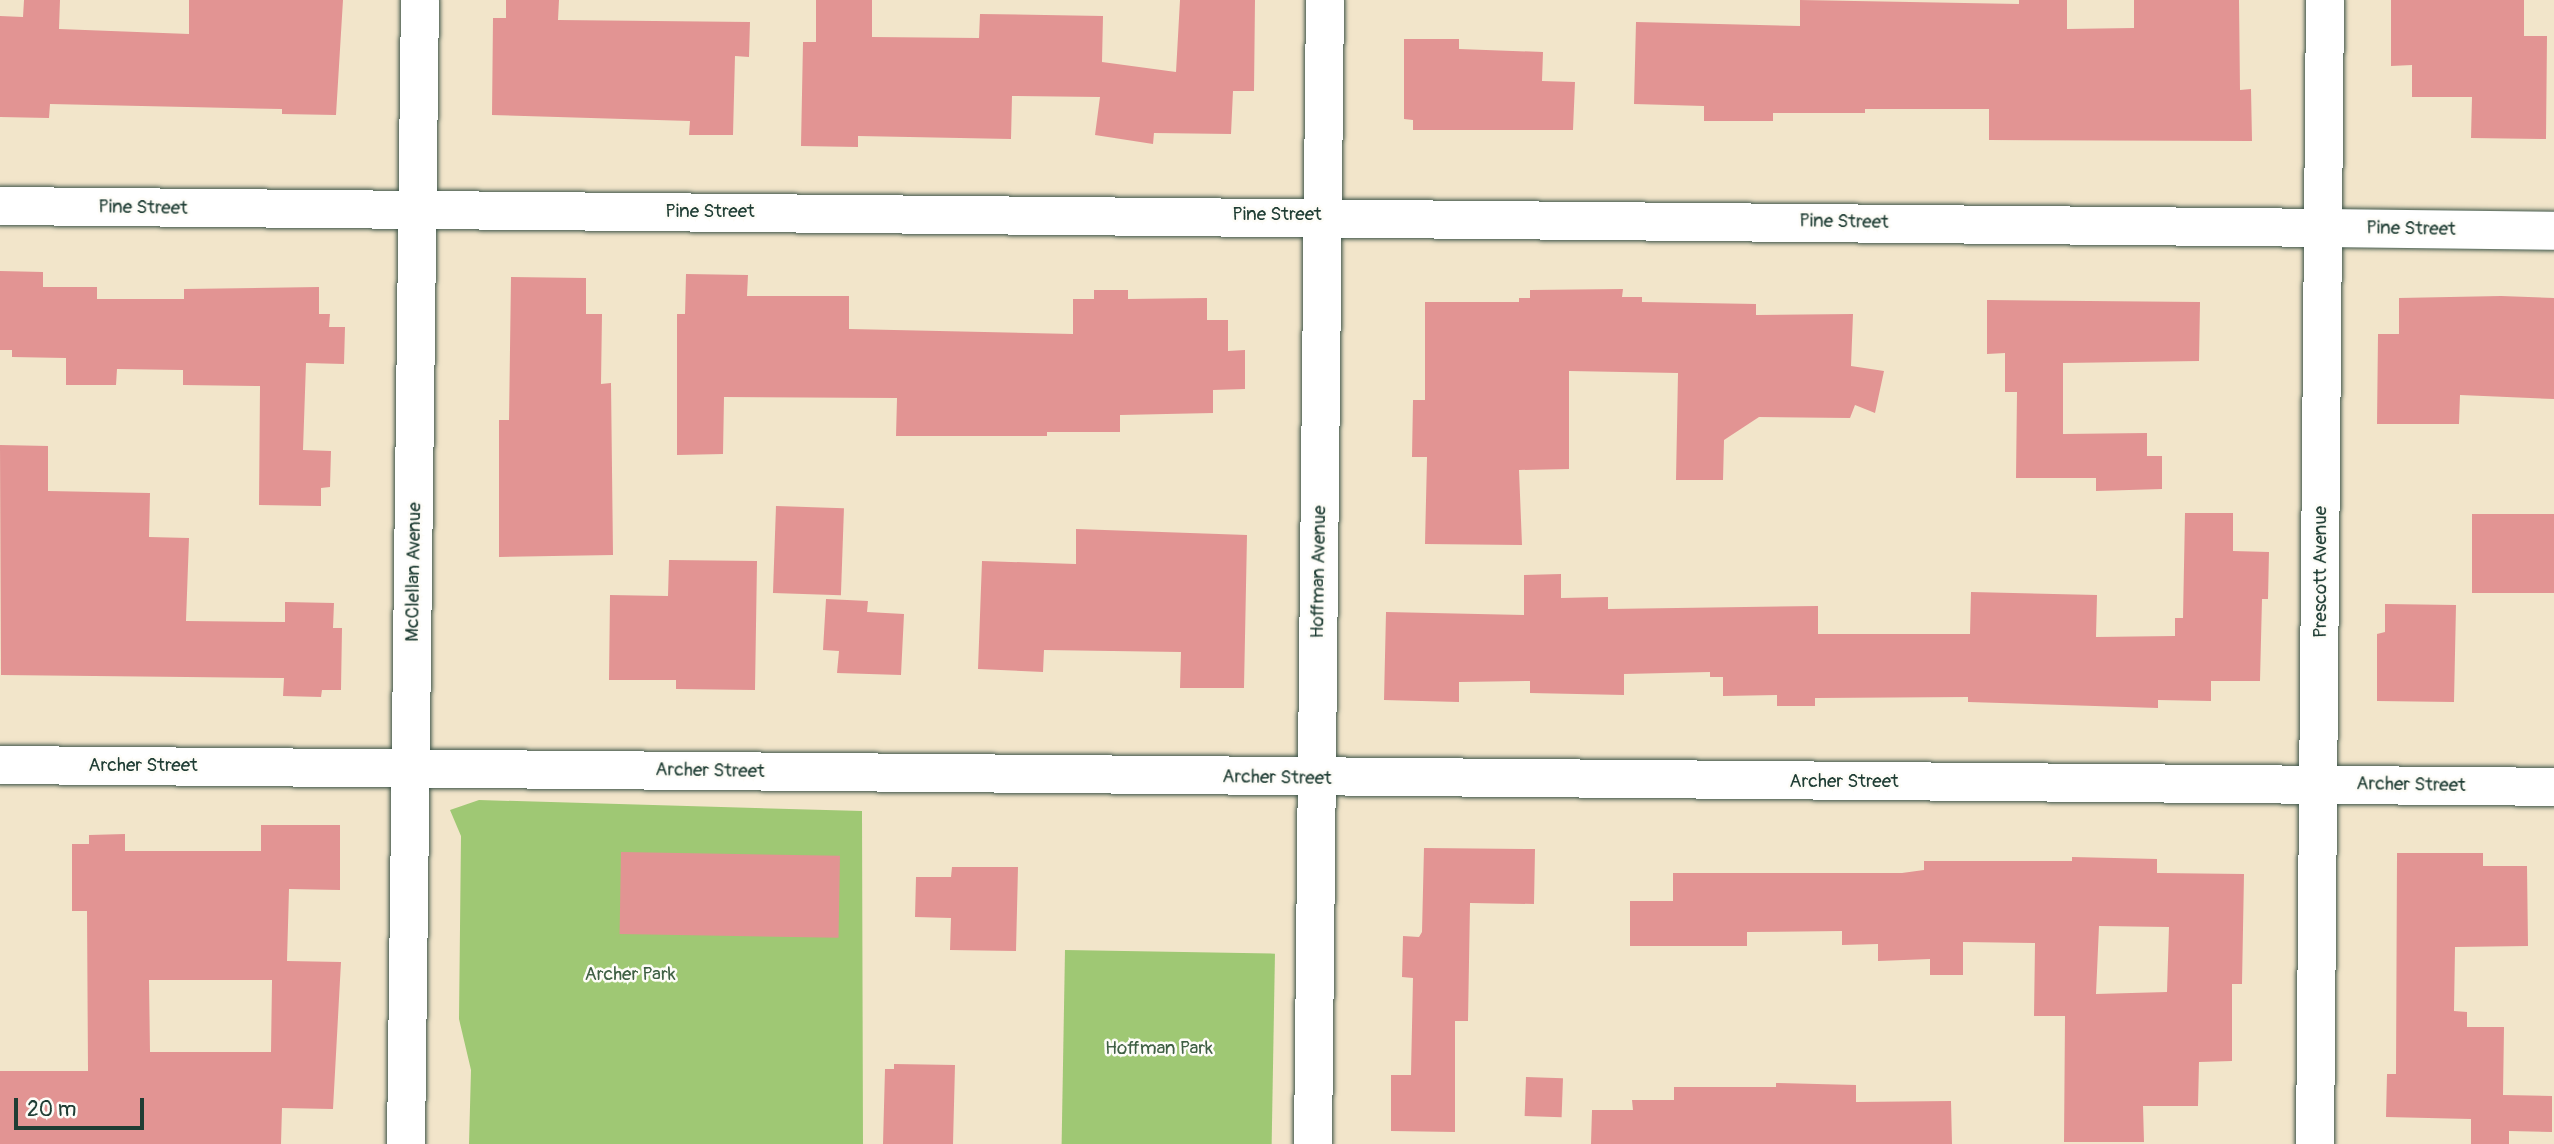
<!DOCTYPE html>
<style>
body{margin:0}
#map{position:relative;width:2554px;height:1144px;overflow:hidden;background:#f2e5ca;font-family:Pangolin,sans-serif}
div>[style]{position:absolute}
.green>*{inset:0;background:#9fc874;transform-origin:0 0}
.building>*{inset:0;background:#e29493;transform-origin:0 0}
.roads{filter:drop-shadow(0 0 2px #3f564a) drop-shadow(0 0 2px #3f564a)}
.minor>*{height:38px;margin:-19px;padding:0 19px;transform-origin:19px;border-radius:19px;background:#fff}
.tertiary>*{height:38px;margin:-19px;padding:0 19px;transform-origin:19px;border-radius:19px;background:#fff}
span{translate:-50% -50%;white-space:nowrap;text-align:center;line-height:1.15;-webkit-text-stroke:5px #fdfcf7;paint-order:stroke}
.street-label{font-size:19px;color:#1f3d34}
.park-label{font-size:19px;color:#3f6044}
.scale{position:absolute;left:14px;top:1098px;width:130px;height:32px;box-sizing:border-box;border:4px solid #1f3d34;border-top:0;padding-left:9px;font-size:21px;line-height:24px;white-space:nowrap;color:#1f3d34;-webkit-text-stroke:5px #fdfcf7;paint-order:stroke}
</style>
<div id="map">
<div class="green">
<i style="clip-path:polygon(479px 800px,862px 811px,863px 1144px,469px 1144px,471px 1070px,459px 1019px,461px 836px,450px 810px)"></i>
<i style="left:1065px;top:950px;width:210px;height:194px;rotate:1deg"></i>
</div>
<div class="building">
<i style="clip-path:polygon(24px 0,60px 0,59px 29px,189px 34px,189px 0,343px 0,336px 115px,282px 114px,282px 109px,50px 104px,49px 118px,0 117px,0 16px,23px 17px)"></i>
<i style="clip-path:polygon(506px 0,559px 0,558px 20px,750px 22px,749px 57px,735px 56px,733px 135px,689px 135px,690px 121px,492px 115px,493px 18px,506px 18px)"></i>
<i style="clip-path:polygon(816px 0,872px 0,872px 37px,979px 38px,980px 14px,1103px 16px,1102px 62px,1176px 72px,1180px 0,1255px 0,1254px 91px,1233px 91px,1231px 134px,1154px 133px,1153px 144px,1095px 135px,1100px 97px,1012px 96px,1011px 139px,858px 136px,858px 147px,801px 146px,803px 42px,816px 42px)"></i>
<i style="clip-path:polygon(1800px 0,2019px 4px,2019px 0,2067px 0,2067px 29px,2134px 28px,2134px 0,2239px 0,2240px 90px,2251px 89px,2252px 141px,1989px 140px,1989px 109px,1865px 109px,1865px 113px,1773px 113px,1773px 121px,1704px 121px,1704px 106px,1634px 104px,1636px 22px,1800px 26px)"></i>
<i style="clip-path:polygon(2391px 0,2524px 0,2524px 36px,2547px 36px,2546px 139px,2471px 138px,2472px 97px,2412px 97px,2412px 65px,2391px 66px)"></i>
<i style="clip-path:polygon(1404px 39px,1459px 39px,1459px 49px,1543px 52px,1542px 81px,1575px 82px,1573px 130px,1413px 130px,1413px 120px,1404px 119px)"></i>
<i style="clip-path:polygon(0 271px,43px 272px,43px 287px,97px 287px,97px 299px,184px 299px,184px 289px,319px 287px,319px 314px,330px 314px,329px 327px,345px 327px,344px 364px,306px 363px,303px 450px,331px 451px,330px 487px,321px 488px,321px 506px,259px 505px,260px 386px,183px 385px,183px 370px,117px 369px,116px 385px,66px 385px,66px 358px,12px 357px,12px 350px,0 350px)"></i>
<i style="clip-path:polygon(686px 274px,748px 275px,747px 296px,849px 296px,849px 329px,1073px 334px,1073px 299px,1094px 299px,1094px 290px,1128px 290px,1128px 299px,1207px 298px,1207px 320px,1228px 320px,1228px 351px,1245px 350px,1245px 389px,1213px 390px,1213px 413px,1120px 415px,1120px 432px,1047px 432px,1047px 436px,896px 436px,897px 398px,724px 397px,723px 454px,677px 455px,677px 314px,685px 314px)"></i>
<i style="clip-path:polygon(511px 277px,586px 278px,586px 314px,602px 314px,601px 384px,611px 383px,613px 555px,499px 557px,499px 420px,509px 420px)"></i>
<i style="clip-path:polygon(1623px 289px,1622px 297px,1642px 297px,1642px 302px,1756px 304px,1756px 315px,1853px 314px,1851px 366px,1884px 371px,1875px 413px,1855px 405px,1850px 418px,1759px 417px,1724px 440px,1723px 480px,1676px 480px,1678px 373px,1569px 371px,1569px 469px,1519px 470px,1522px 545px,1425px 544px,1427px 457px,1412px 457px,1413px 400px,1425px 400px,1425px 302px,1519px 302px,1519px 298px,1530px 298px,1530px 290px)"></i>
<i style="clip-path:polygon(2501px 296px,2554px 298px,2554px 399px,2460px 395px,2459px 424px,2377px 424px,2378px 334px,2399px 334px,2399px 298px)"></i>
<i style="clip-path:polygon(1987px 300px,2200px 302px,2199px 361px,2063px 363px,2063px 434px,2147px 433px,2147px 456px,2162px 456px,2162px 489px,2096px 491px,2096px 478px,2016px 478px,2017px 392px,2005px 392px,2005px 353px,1987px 354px)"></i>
<i style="clip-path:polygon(0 445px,48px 446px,48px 491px,150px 493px,149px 537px,189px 538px,186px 621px,285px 622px,285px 602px,334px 603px,333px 628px,342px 628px,341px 690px,322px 690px,321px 697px,283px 696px,284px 678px,1px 675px)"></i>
<i style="left:776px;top:506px;width:68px;height:87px;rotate:2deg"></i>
<i style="clip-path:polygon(2185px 513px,2233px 513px,2233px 551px,2269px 552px,2268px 599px,2262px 599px,2260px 681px,2211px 681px,2211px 701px,2158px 700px,2158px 708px,1968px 702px,1968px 697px,1815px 698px,1815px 706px,1777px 706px,1777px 695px,1723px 696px,1723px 677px,1710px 677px,1710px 672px,1624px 674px,1624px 695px,1530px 693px,1530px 681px,1459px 682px,1459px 702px,1384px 700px,1386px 612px,1524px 615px,1524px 575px,1561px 574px,1561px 598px,1608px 597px,1608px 609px,1818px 606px,1818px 634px,1970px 634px,1971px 592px,2097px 595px,2096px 637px,2175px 636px,2175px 618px,2183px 618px)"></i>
<i style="left:2554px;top:514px;width:79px;height:82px;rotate:90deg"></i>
<i style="clip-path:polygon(1076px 529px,1247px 535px,1244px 688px,1180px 688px,1181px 652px,1044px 650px,1043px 672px,978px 669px,982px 561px,1076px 564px)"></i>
<i style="clip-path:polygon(669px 560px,757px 561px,755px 690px,676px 689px,676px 680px,609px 680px,610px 595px,668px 596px)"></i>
<i style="clip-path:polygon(826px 599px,868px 601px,867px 612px,904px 614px,901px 675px,837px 673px,839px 651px,823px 650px)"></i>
<i style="clip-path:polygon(2385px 604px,2456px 605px,2454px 702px,2377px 701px,2377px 634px,2385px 632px)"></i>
<i style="clip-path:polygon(evenodd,261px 825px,340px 825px,340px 890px,289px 889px,287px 961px,341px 962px,333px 1109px,282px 1108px,281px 1144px,0 1144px,0 1071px,88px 1071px,87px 911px,72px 911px,72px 844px,89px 844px,89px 835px,125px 834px,125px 851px,261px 851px,261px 825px,149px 980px,272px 980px,271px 1052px,150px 1052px,149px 980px)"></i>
<i style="clip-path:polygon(1424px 848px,1535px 849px,1534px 904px,1470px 903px,1468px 1021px,1455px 1021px,1455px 1132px,1391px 1131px,1391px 1075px,1411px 1075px,1413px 978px,1402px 977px,1403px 936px,1419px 937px,1422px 932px)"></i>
<i style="left:621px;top:852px;width:219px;height:82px;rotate:1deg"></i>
<i style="clip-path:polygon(2397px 853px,2483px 853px,2483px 866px,2527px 866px,2528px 946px,2455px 947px,2454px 1011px,2467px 1012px,2467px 1027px,2504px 1027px,2503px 1095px,2552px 1096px,2552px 1132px,2509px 1131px,2509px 1144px,2471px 1144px,2471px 1119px,2386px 1117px,2387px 1074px,2396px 1074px)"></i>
<i style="clip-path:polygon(evenodd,2072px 857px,2157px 859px,2157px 873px,2244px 874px,2242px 984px,2232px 984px,2232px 1061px,2199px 1062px,2198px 1106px,2143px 1106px,2144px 1142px,2064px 1142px,2065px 1016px,2034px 1016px,2035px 943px,1963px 942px,1963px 975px,1930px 975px,1930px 959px,1878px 961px,1878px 944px,1842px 945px,1842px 931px,1747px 932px,1747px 946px,1630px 946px,1630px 901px,1673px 901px,1673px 873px,1902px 873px,1924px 870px,1924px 861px,2072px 861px,2072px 857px,2099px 926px,2169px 927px,2167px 992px,2096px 994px,2099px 926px)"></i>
<i style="clip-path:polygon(952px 867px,1018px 867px,1016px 951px,950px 950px,951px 918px,915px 917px,916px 877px,951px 877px)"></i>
<i style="clip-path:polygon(894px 1064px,955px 1065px,953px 1144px,883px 1144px,885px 1069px,894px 1069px)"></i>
<i style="left:1526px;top:1077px;width:37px;height:39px;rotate:2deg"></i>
<i style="clip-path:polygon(1776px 1083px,1856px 1085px,1856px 1102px,1951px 1101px,1952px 1144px,1591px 1144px,1592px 1110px,1633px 1110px,1632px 1100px,1674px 1100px,1674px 1087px,1776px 1087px)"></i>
</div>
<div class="roads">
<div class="minor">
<i style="left:0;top:206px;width:2323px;rotate:0.54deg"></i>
<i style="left:0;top:765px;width:2554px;rotate:0.49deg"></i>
<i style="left:406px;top:1144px;width:1144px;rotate:-89.3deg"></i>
<i style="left:1313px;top:1144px;width:1144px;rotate:-89.4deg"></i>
</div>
<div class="tertiary">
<i style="left:2323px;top:228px;width:231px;rotate:0.7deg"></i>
<i style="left:2315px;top:1144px;width:1144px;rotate:-89.5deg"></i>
</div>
</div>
<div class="street-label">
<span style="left:143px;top:208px;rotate:1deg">Pine Street</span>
<span style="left:710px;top:212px">Pine Street</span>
<span style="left:1277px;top:215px">Pine Street</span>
<span style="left:1844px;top:222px;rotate:1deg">Pine Street</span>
<span style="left:2411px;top:229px;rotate:1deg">Pine Street</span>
<span style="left:414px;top:572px;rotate:-89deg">McClellan Avenue</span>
<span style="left:1319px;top:572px;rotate:-89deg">Hoffman Avenue</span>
<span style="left:2321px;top:572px;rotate:-90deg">Prescott Avenue</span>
<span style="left:143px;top:766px">Archer Street</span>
<span style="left:710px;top:771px;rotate:1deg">Archer Street</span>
<span style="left:1277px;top:778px;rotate:1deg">Archer Street</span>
<span style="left:1844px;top:782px">Archer Street</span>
<span style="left:2411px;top:785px;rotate:1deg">Archer Street</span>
</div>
<div class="park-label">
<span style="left:630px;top:975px">Archer Park</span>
<span style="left:1159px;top:1049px">Hoffman Park</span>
</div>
<div class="scale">20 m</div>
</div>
